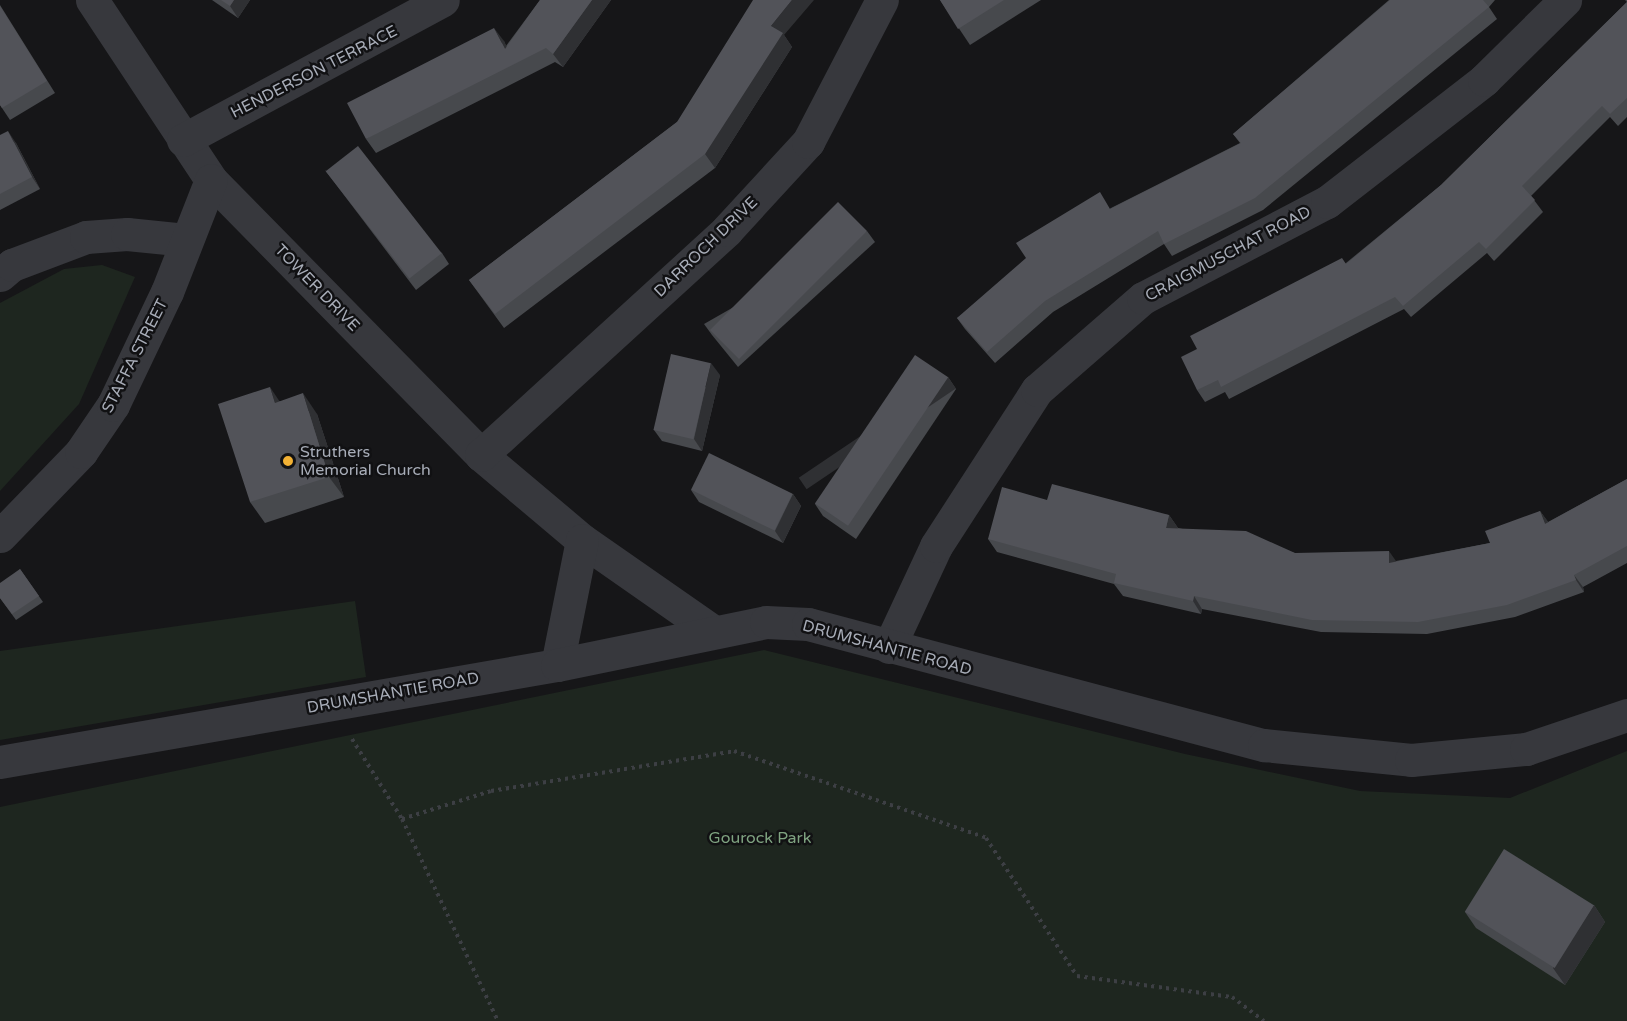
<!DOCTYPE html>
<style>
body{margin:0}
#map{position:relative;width:1627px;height:1021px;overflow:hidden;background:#161618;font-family:"Varela Round",sans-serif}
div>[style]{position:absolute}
.green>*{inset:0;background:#1e261f}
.path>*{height:4px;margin-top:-2px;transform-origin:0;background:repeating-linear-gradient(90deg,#3d3f44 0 3px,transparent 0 7.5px)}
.minor>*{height:33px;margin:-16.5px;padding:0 16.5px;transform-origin:16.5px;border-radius:16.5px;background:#37383d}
.wall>*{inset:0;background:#47494d}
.shaded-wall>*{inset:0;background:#2f3033;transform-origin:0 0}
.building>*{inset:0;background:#525359;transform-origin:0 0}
.dots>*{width:16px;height:16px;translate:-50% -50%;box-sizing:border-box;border:3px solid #111113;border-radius:50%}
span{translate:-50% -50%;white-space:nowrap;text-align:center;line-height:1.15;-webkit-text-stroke:5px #111113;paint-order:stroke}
.street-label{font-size:16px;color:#a8adb8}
.poi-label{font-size:16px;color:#a8adb8}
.left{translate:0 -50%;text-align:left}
.park-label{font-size:16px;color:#7fa381}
</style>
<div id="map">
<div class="green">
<i style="clip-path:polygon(102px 265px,135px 277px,79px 404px,0 491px,0 303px,64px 269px)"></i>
<i style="clip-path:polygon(355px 601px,366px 677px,0 740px,0 651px)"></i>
<i style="clip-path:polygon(764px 650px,1185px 754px,1360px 791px,1510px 798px,1627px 751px,1627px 1021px,0 1021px,0 807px)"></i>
</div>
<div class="path">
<i style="left:352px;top:739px;width:94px;rotate:58deg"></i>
<i style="left:402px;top:819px;width:224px;rotate:64.6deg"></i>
<i style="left:402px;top:819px;width:93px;rotate:-17.5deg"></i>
<i style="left:491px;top:791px;width:246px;rotate:-9.3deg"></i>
<i style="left:734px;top:751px;width:267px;rotate:19deg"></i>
<i style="left:986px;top:838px;width:165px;rotate:56.6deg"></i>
<i style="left:1077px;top:976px;width:156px;rotate:7.7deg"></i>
<i style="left:1232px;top:997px;width:40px;rotate:37deg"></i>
</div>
<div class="minor">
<i style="left:92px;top:0;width:216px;rotate:56.5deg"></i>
<i style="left:211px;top:180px;width:385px;rotate:45.5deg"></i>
<i style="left:481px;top:455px;width:132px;rotate:40.1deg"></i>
<i style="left:582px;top:540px;width:161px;rotate:34.9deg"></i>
<i style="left:183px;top:140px;width:295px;rotate:-28.3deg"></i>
<i style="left:0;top:275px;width:16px;rotate:-40deg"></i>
<i style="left:12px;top:265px;width:79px;rotate:-20.7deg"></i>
<i style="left:86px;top:237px;width:41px;rotate:-4.2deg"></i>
<i style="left:127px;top:234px;width:59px;rotate:5.8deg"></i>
<i style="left:481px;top:455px;width:333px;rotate:-42.4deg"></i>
<i style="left:727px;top:230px;width:120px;rotate:-47.4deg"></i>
<i style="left:808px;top:142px;width:160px;rotate:-62.5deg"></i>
<i style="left:0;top:536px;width:117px;rotate:-46deg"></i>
<i style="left:81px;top:452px;width:57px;rotate:-55.8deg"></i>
<i style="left:113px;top:405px;width:125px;rotate:-64.5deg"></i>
<i style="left:167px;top:292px;width:120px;rotate:-68.6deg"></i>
<i style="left:889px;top:647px;width:111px;rotate:-65deg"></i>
<i style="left:936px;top:546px;width:186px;rotate:-57.1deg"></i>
<i style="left:1037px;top:390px;width:140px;rotate:-41deg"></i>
<i style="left:1143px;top:298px;width:208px;rotate:-27.6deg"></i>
<i style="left:1327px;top:202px;width:199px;rotate:-37.8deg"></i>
<i style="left:1484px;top:80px;width:114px;rotate:-44.6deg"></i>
<i style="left:557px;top:665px;width:127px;rotate:-78.7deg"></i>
<i style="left:0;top:762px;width:565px;rotate:-9.88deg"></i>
<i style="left:557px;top:665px;width:213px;rotate:-11.6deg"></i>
<i style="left:766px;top:622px;width:42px;rotate:2.7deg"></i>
<i style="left:808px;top:624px;width:472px;rotate:14.9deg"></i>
<i style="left:1264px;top:745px;width:148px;rotate:5.8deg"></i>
<i style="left:1411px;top:760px;width:116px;rotate:-5.5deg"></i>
<i style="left:1526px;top:749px;width:107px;rotate:-18.6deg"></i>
</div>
<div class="wall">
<i style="clip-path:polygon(212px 0,250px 0,238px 18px)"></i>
<i style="clip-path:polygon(540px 0,611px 0,563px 67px,555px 62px,376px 153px,366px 139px,504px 41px,506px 46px)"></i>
<i style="clip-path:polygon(940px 0,1041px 0,970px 45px)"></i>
<i style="clip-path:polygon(1389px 0,1495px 0,1489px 7px,1497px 19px,1263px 210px,1172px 256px,1164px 244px,1053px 312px,995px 363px,965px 329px,957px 318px,1111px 208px,1240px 143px,1233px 134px)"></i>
<i style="clip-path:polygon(1625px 0,1627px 0,1627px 117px,1618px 126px,1610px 117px,1531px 196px,1543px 212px,1494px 261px,1487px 253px,1411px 317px,1404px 309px,1229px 399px,1225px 392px,1205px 402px,1197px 390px,1197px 349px,1346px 263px,1441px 185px,1627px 2px)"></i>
<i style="clip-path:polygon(0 5px,55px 93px,10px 120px,0 105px)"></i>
<i style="clip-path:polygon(784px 35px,792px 47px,715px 168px,504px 328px,469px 280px,677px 122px)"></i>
<i style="clip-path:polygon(0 135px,16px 143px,40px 189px,0 210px)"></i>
<i style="clip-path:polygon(325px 170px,442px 253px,449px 264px,416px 290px)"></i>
<i style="clip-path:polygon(867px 231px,875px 242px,738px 367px,712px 335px,704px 324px)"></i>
<i style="clip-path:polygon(720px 375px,702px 451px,662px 441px,654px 430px)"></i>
<i style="clip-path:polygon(948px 377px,956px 389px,856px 539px,823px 516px,815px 504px)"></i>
<i style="clip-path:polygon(279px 401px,317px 414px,344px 497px,265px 523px,250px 502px)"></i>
<i style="clip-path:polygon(1627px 479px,1627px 563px,1583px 587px,1584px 592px,1515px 617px,1427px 634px,1321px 632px,1202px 609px,1201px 614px,1123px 596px,1114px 584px,997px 552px,988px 539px,1047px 500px,1169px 515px,1178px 528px,1295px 553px,1396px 561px,1490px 543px,1540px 511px,1548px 522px)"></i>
<i style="clip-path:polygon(691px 490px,793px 494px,801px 506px,783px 543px,699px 502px)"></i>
<i style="clip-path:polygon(20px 569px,43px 602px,16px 620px,0 598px)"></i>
<i style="clip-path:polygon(1594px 905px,1605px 922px,1565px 985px,1476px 928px,1465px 912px)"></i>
</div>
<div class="shaded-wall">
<i style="clip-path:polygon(234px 0,250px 0,238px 18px,230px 6px)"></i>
<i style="clip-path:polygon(592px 0,611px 0,563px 67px,553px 54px)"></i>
<i style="clip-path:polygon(792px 0,814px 0,784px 35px,792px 47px,715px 168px,705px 154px,771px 26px)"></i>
<i style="clip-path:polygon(494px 28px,504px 41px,514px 62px,505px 49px)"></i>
<i style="clip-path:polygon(8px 131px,16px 143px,40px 189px,32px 177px)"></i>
<i style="clip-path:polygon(711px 363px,720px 375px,702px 451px,694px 439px)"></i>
<i style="left:948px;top:377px;width:14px;height:180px;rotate:56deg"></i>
<i style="clip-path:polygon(270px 387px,284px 408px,275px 403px)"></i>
<i style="clip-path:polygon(303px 393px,317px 414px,344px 497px,329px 477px)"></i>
<i style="clip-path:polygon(793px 494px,801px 506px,783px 543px,775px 531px)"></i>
<i style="clip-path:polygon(1540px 511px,1549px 523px,1545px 524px)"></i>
<i style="clip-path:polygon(1169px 515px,1178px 528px,1175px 540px,1166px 528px)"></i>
<i style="clip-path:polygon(1389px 551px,1398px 564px,1389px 563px)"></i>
<i style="clip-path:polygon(1574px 575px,1583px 587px,1584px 592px,1576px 580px)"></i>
<i style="clip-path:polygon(1194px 596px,1202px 609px,1201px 614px,1193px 601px)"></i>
<i style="clip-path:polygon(1594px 905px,1605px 922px,1565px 985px,1553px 968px)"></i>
</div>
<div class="building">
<i style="clip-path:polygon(221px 0,234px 0,230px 6px)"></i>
<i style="clip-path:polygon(540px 0,592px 0,553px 54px,546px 48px,366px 139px,347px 103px,494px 28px,505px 49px)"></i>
<i style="clip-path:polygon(753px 0,792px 0,771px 26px,783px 33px,705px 154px,495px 314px,469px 280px,677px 122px)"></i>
<i style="clip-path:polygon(940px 0,1004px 0,958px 29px)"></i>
<i style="clip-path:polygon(1390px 0,1483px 0,1489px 7px,1255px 198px,1164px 244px,1158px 231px,1045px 301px,987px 352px,957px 318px,1026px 258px,1016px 243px,1100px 192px,1110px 209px,1241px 143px,1233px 134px)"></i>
<i style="clip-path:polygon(1627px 2px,1627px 98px,1610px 114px,1602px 106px,1522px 186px,1535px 200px,1486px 249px,1479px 242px,1403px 306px,1395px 297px,1221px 387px,1218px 380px,1197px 390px,1181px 357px,1197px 349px,1190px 336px,1342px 258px,1346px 264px,1441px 185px)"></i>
<i style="clip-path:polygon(0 6px,47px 81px,2px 108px,0 105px)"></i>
<i style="clip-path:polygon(8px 131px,32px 177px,0 194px,0 135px)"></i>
<i style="left:358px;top:146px;width:136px;height:41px;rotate:52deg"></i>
<i style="left:838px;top:202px;width:41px;height:181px;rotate:45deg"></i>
<i style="left:671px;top:354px;width:41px;height:78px;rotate:13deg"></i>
<i style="left:915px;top:355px;width:40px;height:179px;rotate:34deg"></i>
<i style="clip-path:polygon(270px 387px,275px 403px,303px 393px,329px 477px,250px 502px,218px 404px)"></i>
<i style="left:709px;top:453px;width:93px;height:41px;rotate:26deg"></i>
<i style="clip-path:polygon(1627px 479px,1627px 546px,1574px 575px,1576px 580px,1507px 605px,1418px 622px,1312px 620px,1194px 596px,1193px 601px,1114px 583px,1116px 574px,988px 539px,1002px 487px,1047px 500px,1052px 484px,1169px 515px,1166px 528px,1246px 531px,1295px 553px,1389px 551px,1389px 563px,1490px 543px,1485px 531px,1540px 511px,1545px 524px)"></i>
<i style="clip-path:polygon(20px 569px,39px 596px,12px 614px,0 598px,0 583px)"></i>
<i style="left:1504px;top:849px;width:106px;height:74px;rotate:32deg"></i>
</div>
<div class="dots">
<i style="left:288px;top:461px;background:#f2b134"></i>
</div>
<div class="street-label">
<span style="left:314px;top:72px;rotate:-27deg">HENDERSON TERRACE</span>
<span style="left:706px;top:247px;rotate:-44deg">DARROCH DRIVE</span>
<span style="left:1228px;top:254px;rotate:-28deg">CRAIGMUSCHAT ROAD</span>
<span style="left:317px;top:288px;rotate:46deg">TOWER DRIVE</span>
<span style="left:135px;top:356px;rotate:-63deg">STAFFA STREET</span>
<span style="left:887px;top:648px;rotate:15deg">DRUMSHANTIE ROAD</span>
<span style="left:393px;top:693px;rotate:-10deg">DRUMSHANTIE ROAD</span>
</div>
<div class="poi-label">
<span class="left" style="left:300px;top:461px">Struthers<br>Memorial Church</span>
</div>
<div class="park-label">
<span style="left:760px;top:838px">Gourock Park</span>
</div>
</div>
